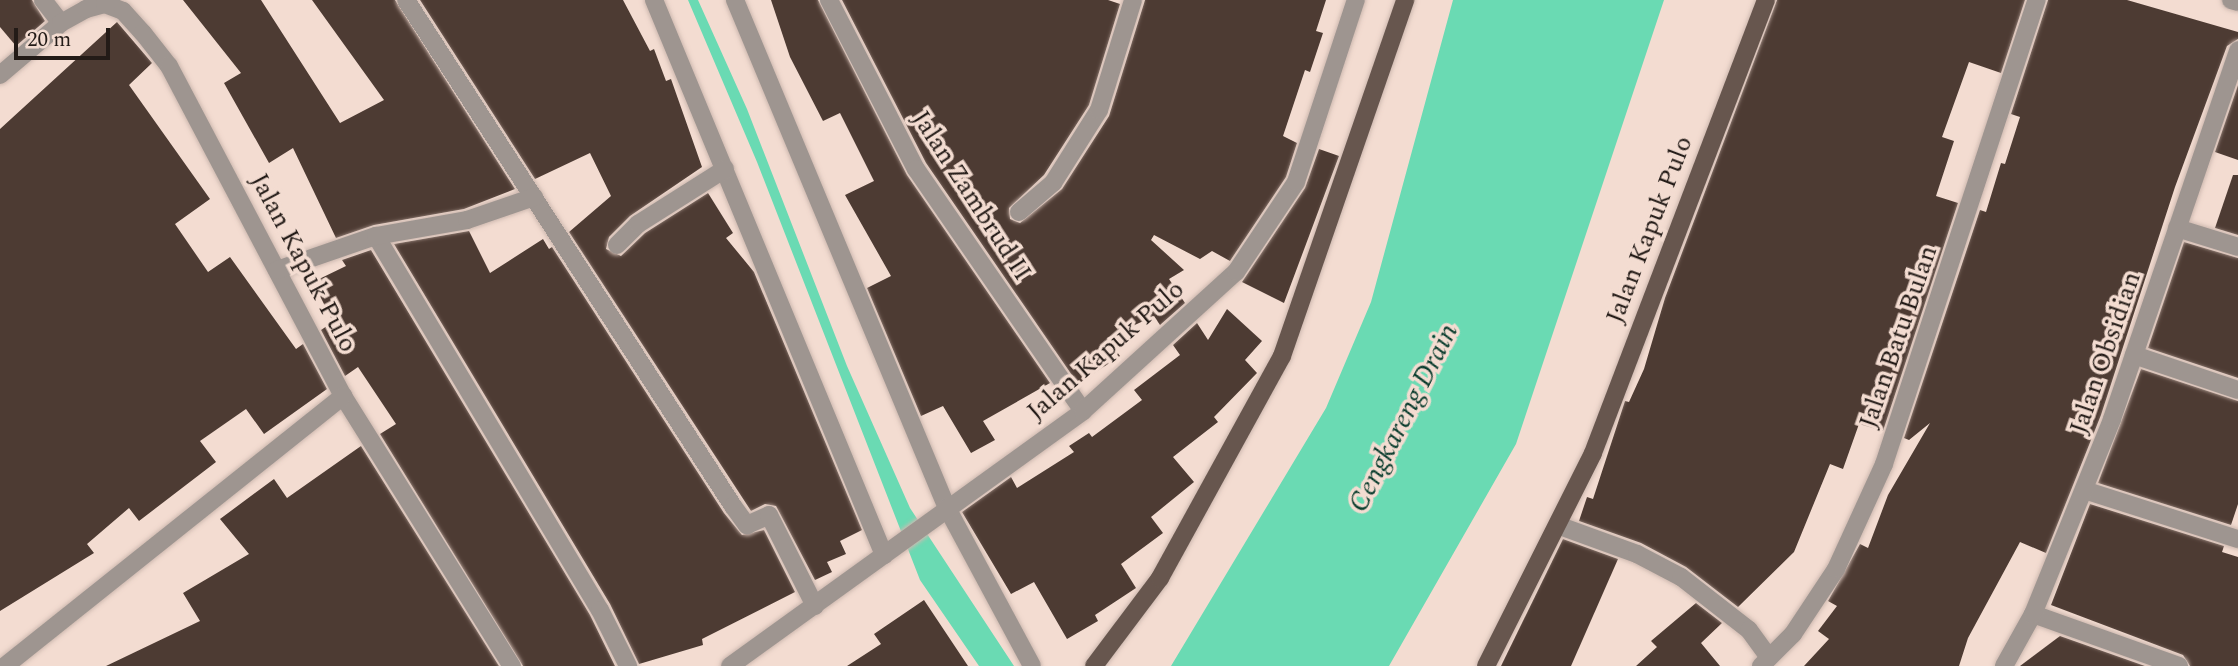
<!DOCTYPE html>
<style>
body{margin:0}
#map{position:relative;width:2238px;height:666px;overflow:hidden;background:#f3dcd1;font-family:Spectral,serif}
div>[style]{position:absolute}
.water>*{inset:0;background:#6adab3}
.building>*{inset:0;background:#4d3b33}
.roads{filter:drop-shadow(0 0 2px #ceb9b0) drop-shadow(0 0 2px #ceb9b0)}
.minor>*{height:18px;margin:-9px;padding:0 9px;transform-origin:9px;border-radius:9px;background:#9e9590}
.major>*{height:18px;margin:-9px;padding:0 9px;transform-origin:9px;border-radius:9px;background:#67564e}
span{translate:-50% -50%;white-space:nowrap;text-align:center;line-height:1.15;-webkit-text-stroke:7px #f3dcd1;paint-order:stroke}
.street-label{font-size:26px;color:#231b17}
.water-label{font-size:28px;color:#093c2d;font-style:italic}
.scale{position:absolute;left:14px;top:28px;width:96px;height:32px;box-sizing:border-box;border:4px solid #231b17;border-top:0;padding-left:9px;font-size:21px;line-height:24px;white-space:nowrap;color:#231b17;-webkit-text-stroke:5px #f3dcd1;paint-order:stroke}
</style>
<div id="map">
<div class="water">
<i style="clip-path:polygon(688px 0,698px 0,747px 109px,847px 366px,910px 508px,1014px 666px,979px 666px,920px 580px,757px 162px)"></i>
<i style="clip-path:polygon(1453px 0,1664px 0,1516px 444px,1389px 666px,1171px 666px,1326px 408px,1371px 302px)"></i>
</div>
<div class="building">
<i style="clip-path:polygon(0 0,32px 0,45px 21px,16px 46px,0 27px)"></i>
<i style="clip-path:polygon(183px 0,261px 0,340px 123px,384px 100px,312px 0,395px 0,515px 189px,464px 209px,374px 225px,336px 238px,293px 148px,269px 163px,224px 83px,241px 73px)"></i>
<i style="clip-path:polygon(420px 0,623px 0,650px 51px,654px 49px,666px 81px,671px 79px,702px 167px,630px 216px,609px 237px,606px 249px,621px 256px,645px 233px,708px 193px,733px 233px,726px 238px,754px 272px,862px 530px,840px 541px,846px 554px,827px 562px,832px 572px,815px 580px,776px 506px,765px 504px,751px 511px,569px 232px,611px 196px,590px 153px,535px 179px)"></i>
<i style="clip-path:polygon(771px 0,818px 0,907px 175px,1050px 383px,983px 421px,995px 440px,971px 453px,943px 406px,921px 416px,867px 288px,891px 276px,845px 195px,874px 181px,840px 113px,823px 121px,790px 57px)"></i>
<i style="clip-path:polygon(842px 0,1108px 0,1120px 4px,1089px 105px,1044px 175px,1009px 208px,1010px 219px,1020px 223px,1062px 189px,1109px 116px,1145px 0,1326px 0,1316px 31px,1323px 33px,1310px 72px,1305px 70px,1283px 136px,1297px 143px,1286px 177px,1230px 261px,1212px 251px,1200px 259px,1154px 235px,1151px 240px,1184px 270px,1169px 279px,1185px 303px,1160px 325px,1154px 316px,1107px 338px,1120px 356px,1078px 384px,926px 163px)"></i>
<i style="clip-path:polygon(1777px 0,2025px 0,2001px 73px,1969px 62px,1942px 137px,1954px 141px,1936px 196px,1958px 203px,1883px 431px,1859px 424px,1843px 469px,1830px 464px,1794px 552px,1738px 607px,1686px 567px,1641px 543px,1579px 521px,1587px 497px,1593px 499px,1625px 401px,1629px 402px,1644px 369px,1665px 298px)"></i>
<i style="clip-path:polygon(2048px 0,2127px 0,2238px 32px,2238px 39px,2227px 46px,2175px 187px,2101px 415px,2046px 553px,2020px 542px,1968px 638px,1959px 666px,1804px 666px,1829px 639px,1818px 631px,1837px 606px,1828px 601px,1860px 544px,1868px 548px,1888px 495px,1930px 423px,1909px 440px,1904px 438px,1980px 210px,1986px 212px,2001px 163px,2005px 164px,2020px 117px,2011px 114px)"></i>
<i style="clip-path:polygon(117px 22px,152px 63px,129px 85px,210px 199px,175px 224px,208px 272px,230px 257px,296px 349px,303px 344px,327px 389px,264px 434px,246px 409px,200px 441px,216px 462px,139px 521px,129px 508px,87px 544px,94px 553px,0 611px,0 129px)"></i>
<i style="clip-path:polygon(2238px 85px,2238px 160px,2215px 152px)"></i>
<i style="clip-path:polygon(1319px 149px,1339px 156px,1284px 303px,1242px 282px,1305px 188px)"></i>
<i style="clip-path:polygon(2233px 175px,2238px 175px,2238px 235px,2215px 228px)"></i>
<i style="clip-path:polygon(469px 231px,490px 273px,543px 239px,549px 249px,552px 247px,724px 513px,742px 535px,764px 530px,795px 592px,702px 639px,703px 645px,639px 664px,610px 604px,394px 244px)"></i>
<i style="clip-path:polygon(2184px 242px,2238px 258px,2238px 378px,2148px 348px)"></i>
<i style="clip-path:polygon(371px 250px,590px 615px,615px 666px,523px 666px,380px 434px,396px 424px,358px 367px,345px 376px,321px 330px,333px 322px,313px 282px,346px 266px,342px 260px)"></i>
<i style="clip-path:polygon(1227px 309px,1262px 341px,1245px 360px,1257px 373px,1214px 417px,1218px 422px,1173px 457px,1194px 482px,1151px 517px,1163px 533px,1121px 564px,1136px 588px,1095px 615px,1098px 621px,1067px 639px,1034px 582px,1011px 594px,962px 512px,1011px 477px,1017px 488px,1074px 452px,1069px 446px,1089px 433px,1092px 437px,1142px 400px,1134px 390px,1180px 355px,1173px 345px,1197px 323px,1208px 340px)"></i>
<i style="clip-path:polygon(2141px 369px,2238px 401px,2238px 504px,2231px 525px,2098px 483px)"></i>
<i style="clip-path:polygon(361px 446px,499px 666px,106px 666px,200px 621px,183px 593px,249px 554px,220px 519px,274px 479px,287px 498px)"></i>
<i style="clip-path:polygon(2090px 504px,2224px 546px,2222px 552px,2238px 557px,2238px 666px,2190px 666px,2183px 655px,2051px 605px)"></i>
<i style="clip-path:polygon(1563px 539px,1618px 559px,1571px 666px,1501px 666px)"></i>
<i style="clip-path:polygon(924px 600px,968px 666px,847px 666px,881px 644px,874px 634px)"></i>
<i style="clip-path:polygon(1696px 603px,1722px 623px,1701px 643px,1720px 666px,1636px 666px,1657px 647px,1651px 641px)"></i>
<i style="clip-path:polygon(2060px 636px,2145px 666px,2020px 666px)"></i>
</div>
<div class="roads">
<div class="minor">
<i style="left:43px;top:0;width:29px;rotate:52deg"></i>
<i style="left:406px;top:0;width:602px;rotate:57.13deg"></i>
<i style="left:733px;top:506px;width:24px;rotate:54deg"></i>
<i style="left:747px;top:525px;width:24px;rotate:-24deg"></i>
<i style="left:769px;top:515px;width:102px;rotate:63.2deg"></i>
<i style="left:654px;top:0;width:601px;rotate:67.49deg"></i>
<i style="left:735px;top:0;width:550px;rotate:67.35deg"></i>
<i style="left:947px;top:508px;width:179px;rotate:61.7deg"></i>
<i style="left:829px;top:0;width:190px;rotate:62.8deg"></i>
<i style="left:916px;top:169px;width:294px;rotate:55.4deg"></i>
<i style="left:2231px;top:0;width:7px;rotate:16deg"></i>
<i style="left:0;top:75px;width:80px;rotate:-40.4deg"></i>
<i style="left:61px;top:23px;width:29px;rotate:-29deg"></i>
<i style="left:86px;top:9px;width:20px;rotate:-15deg"></i>
<i style="left:105px;top:4px;width:19px;rotate:21deg"></i>
<i style="left:123px;top:11px;width:30px;rotate:48deg"></i>
<i style="left:143px;top:33px;width:42px;rotate:51.8deg"></i>
<i style="left:169px;top:66px;width:373px;rotate:62.2deg"></i>
<i style="left:343px;top:396px;width:319px;rotate:58deg"></i>
<i style="left:1019px;top:212px;width:45px;rotate:-40.5deg"></i>
<i style="left:1053px;top:183px;width:86px;rotate:-57.8deg"></i>
<i style="left:1099px;top:110px;width:115px;rotate:-72.8deg"></i>
<i style="left:2177px;top:228px;width:64px;rotate:17.3deg"></i>
<i style="left:376px;top:236px;width:436px;rotate:59.1deg"></i>
<i style="left:600px;top:610px;width:63px;rotate:63.4deg"></i>
<i style="left:617px;top:245px;width:30px;rotate:-45deg"></i>
<i style="left:638px;top:224px;width:103px;rotate:-32.3deg"></i>
<i style="left:277px;top:270px;width:105px;rotate:-19deg"></i>
<i style="left:376px;top:236px;width:92px;rotate:-10deg"></i>
<i style="left:467px;top:220px;width:71px;rotate:-18.9deg"></i>
<i style="left:2134px;top:355px;width:110px;rotate:18.6deg"></i>
<i style="left:2084px;top:490px;width:162px;rotate:17.7deg"></i>
<i style="left:1560px;top:526px;width:82px;rotate:20deg"></i>
<i style="left:1637px;top:554px;width:50px;rotate:27.6deg"></i>
<i style="left:1681px;top:577px;width:86px;rotate:37.9deg"></i>
<i style="left:1749px;top:630px;width:34px;rotate:54deg"></i>
<i style="left:2033px;top:614px;width:155px;rotate:19.6deg"></i>
<i style="left:5px;top:666px;width:433px;rotate:-38.6deg"></i>
<i style="left:730px;top:666px;width:435px;rotate:-35.8deg"></i>
<i style="left:1083px;top:411px;width:207px;rotate:-42.3deg"></i>
<i style="left:1236px;top:272px;width:108px;rotate:-56.3deg"></i>
<i style="left:1296px;top:182px;width:192px;rotate:-71.8deg"></i>
<i style="left:1761px;top:666px;width:45px;rotate:-45deg"></i>
<i style="left:1793px;top:634px;width:78px;rotate:-56.5deg"></i>
<i style="left:1836px;top:569px;width:115px;rotate:-65.4deg"></i>
<i style="left:1884px;top:464px;width:489px;rotate:-71.8deg"></i>
<i style="left:2004px;top:666px;width:60px;rotate:-60.9deg"></i>
<i style="left:2033px;top:614px;width:210px;rotate:-67.9deg"></i>
<i style="left:2112px;top:419px;width:390px;rotate:-71.1deg"></i>
</div>
<div class="major">
<i style="left:1094px;top:666px;width:110px;rotate:-53.1deg"></i>
<i style="left:1160px;top:578px;width:253px;rotate:-61.2deg"></i>
<i style="left:1282px;top:356px;width:377px;rotate:-70.9deg"></i>
<i style="left:1486px;top:666px;width:238px;rotate:-63.3deg"></i>
<i style="left:1593px;top:453px;width:485px;rotate:-69.1deg"></i>
</div>
</div>
<div class="street-label">
<span style="left:971px;top:196px;rotate:57deg">Jalan Zambrud II</span>
<span style="left:1650px;top:230px;rotate:-69deg">Jalan Kapuk Pulo</span>
<span style="left:303px;top:263px;rotate:62deg">Jalan Kapuk Pulo</span>
<span style="left:1899px;top:337px;rotate:-71deg">Jalan Batu Bulan</span>
<span style="left:1106px;top:351px;rotate:-41deg">Jalan Kapuk Pulo</span>
<span style="left:2106px;top:353px;rotate:-71deg">Jalan Obsidian</span>
</div>
<div class="water-label">
<span style="left:1404px;top:418px;rotate:-63deg">Cengkareng Drain</span>
</div>
<div class="scale">20 m</div>
</div>
